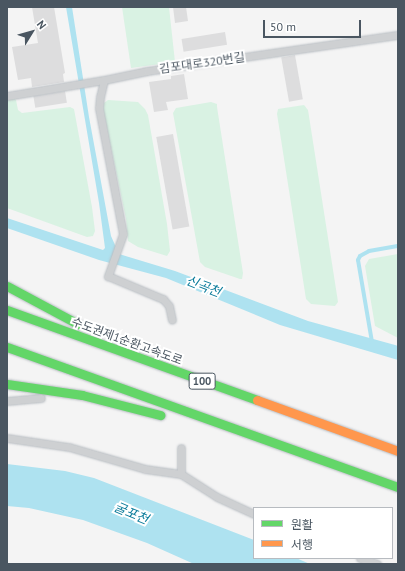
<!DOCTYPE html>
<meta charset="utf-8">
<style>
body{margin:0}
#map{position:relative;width:405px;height:571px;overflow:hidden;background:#f4f4f4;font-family:"PT Sans","Noto Sans KR",sans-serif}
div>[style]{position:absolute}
.green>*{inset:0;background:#d9f2e3}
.water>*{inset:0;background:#aee2f0}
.stream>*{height:4px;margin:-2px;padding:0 2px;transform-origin:2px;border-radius:2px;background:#aee2f0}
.building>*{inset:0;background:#ddddde;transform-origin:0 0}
.roads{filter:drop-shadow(0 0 1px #b9bec3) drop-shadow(0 0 1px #b9bec3)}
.lane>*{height:7px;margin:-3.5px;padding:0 3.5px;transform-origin:3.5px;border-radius:3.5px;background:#ced0d2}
.fast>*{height:9px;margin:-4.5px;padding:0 4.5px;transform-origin:4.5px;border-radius:4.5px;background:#63d668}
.slow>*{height:9px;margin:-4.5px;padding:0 4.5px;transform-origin:4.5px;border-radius:4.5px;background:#ff974d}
span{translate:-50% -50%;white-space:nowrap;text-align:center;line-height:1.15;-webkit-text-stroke:4px #fff;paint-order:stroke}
.shield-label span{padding:1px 3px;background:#fff;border:1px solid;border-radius:3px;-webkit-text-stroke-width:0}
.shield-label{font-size:11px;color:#4a5661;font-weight:700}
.street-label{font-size:12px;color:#4a5661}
.water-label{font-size:13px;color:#0c7c9b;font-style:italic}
.frame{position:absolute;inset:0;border:8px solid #4a5661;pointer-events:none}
.legend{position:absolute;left:253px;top:507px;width:140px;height:52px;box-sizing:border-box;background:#fff;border:1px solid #b7bbc0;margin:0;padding:5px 7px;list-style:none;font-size:12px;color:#4a5661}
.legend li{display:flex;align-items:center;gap:8px;height:20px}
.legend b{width:20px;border:1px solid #b7bbc0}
.north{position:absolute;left:12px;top:12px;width:40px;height:40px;-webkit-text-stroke:3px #fff;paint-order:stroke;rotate:53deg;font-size:11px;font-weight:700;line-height:16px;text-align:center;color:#4a5661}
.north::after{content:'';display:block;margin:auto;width:14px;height:18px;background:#4a5661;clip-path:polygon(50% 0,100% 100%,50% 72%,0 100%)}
.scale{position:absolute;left:263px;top:20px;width:98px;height:18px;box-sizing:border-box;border:2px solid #4a5661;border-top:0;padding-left:5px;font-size:12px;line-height:14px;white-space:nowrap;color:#4a5661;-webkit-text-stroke:3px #fff;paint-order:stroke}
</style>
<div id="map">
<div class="green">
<i style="clip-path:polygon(122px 7px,169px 7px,175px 62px,131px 68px)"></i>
<i style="clip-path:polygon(14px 98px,16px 100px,18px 110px,22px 113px,70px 107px,74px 109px,92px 207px,95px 231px,93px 236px,87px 237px,7px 208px,7px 99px)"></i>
<i style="clip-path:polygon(108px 100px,138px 102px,145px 109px,148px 115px,167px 224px,170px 251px,167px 256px,138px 247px,128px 241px,126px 219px,103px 109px,104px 103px)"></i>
<i style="clip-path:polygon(211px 102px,217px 104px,217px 107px,243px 273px,242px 279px,240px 279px,205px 267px,200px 262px,173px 113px,176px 108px)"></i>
<i style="clip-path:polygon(304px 105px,308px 110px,338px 302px,335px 306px,311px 304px,306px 299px,277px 114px,278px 109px)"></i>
<i style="clip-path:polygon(398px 254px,398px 338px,375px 326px,365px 266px,369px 259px)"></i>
</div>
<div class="water">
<i style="clip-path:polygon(66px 7px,72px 7px,89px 117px,111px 236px,119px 254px,175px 271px,308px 321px,395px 345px,398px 346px,398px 360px,280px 325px,166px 278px,99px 260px,7px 228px,7px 218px,103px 250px,105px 248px,99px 203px)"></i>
<i style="clip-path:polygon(7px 464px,65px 471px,94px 478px,254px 540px,254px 558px,296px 558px,310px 564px,194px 564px,147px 543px,83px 520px,29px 508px,7px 506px)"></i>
</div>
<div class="stream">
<i style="left:372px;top:342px;width:83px;rotate:-99.7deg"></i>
<i style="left:358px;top:260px;width:4px;rotate:-63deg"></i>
<i style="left:360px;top:256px;width:10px;rotate:-29deg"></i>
<i style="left:369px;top:251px;width:29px;rotate:-10deg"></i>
</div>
<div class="building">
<i style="clip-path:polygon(32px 7px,54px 7px,65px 73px,63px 74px,64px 82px,32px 87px,31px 78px,18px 80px,12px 47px,38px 43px)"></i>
<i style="clip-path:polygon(173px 7px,186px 7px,188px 21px,175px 23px)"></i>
<i style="left:225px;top:32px;width:13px;height:44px;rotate:81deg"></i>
<i style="left:295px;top:55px;width:45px;height:14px;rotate:80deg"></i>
<i style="clip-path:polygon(184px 74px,188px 99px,166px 102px,168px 110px,154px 112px,149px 82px,171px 79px,171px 76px)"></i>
<i style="left:65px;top:91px;width:12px;height:32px;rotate:81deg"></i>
<i style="left:173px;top:134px;width:94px;height:17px;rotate:80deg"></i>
</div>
<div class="roads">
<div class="lane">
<i style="left:104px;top:80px;width:17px;rotate:103deg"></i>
<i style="left:100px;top:97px;width:11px;rotate:95deg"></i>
<i style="left:99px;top:108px;width:128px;rotate:79.2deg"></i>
<i style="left:123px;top:234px;width:45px;rotate:109.7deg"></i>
<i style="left:108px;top:276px;width:60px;rotate:22.7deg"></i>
<i style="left:163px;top:299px;width:9px;rotate:49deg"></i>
<i style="left:169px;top:306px;width:14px;rotate:78deg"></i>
<i style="left:7px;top:96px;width:98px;rotate:-9.4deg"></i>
<i style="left:104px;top:80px;width:44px;rotate:-11.8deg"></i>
<i style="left:147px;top:71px;width:254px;rotate:-8.2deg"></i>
<i style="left:7px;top:401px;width:34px;rotate:-5deg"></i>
<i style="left:7px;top:438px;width:63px;rotate:8.3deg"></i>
<i style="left:69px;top:447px;width:79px;rotate:16.1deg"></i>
<i style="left:145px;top:469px;width:36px;rotate:8deg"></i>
<i style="left:181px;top:474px;width:43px;rotate:32.6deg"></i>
<i style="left:217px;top:497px;width:41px;rotate:24.7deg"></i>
<i style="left:181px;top:448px;width:26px;rotate:90deg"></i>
<i style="left:360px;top:558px;width:18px;rotate:19deg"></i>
</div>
<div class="fast">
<i style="left:7px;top:286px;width:81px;rotate:28.2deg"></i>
<i style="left:7px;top:310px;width:266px;rotate:19.8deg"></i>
<i style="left:7px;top:347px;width:415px;rotate:19.7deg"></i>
<i style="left:7px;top:384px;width:76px;rotate:8.3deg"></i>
<i style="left:82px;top:395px;width:81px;rotate:14.4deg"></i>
</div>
<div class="slow">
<i style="left:257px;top:400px;width:150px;rotate:19.9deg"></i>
</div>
</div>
<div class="shield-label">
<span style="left:202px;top:381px">100</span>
</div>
<div class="street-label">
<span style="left:202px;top:63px;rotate:-8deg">김포대로320번길</span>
<span style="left:127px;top:341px;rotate:20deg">수도권제1순환고속도로</span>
</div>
<div class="water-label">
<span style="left:203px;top:287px;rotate:21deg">신곡천</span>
<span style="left:131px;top:514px;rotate:23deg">굴포천</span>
</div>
<div class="frame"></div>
<ul class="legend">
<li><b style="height:5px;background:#63d668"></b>원활</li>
<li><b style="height:5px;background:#ff974d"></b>서행</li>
</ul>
<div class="north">N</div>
<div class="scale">50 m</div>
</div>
